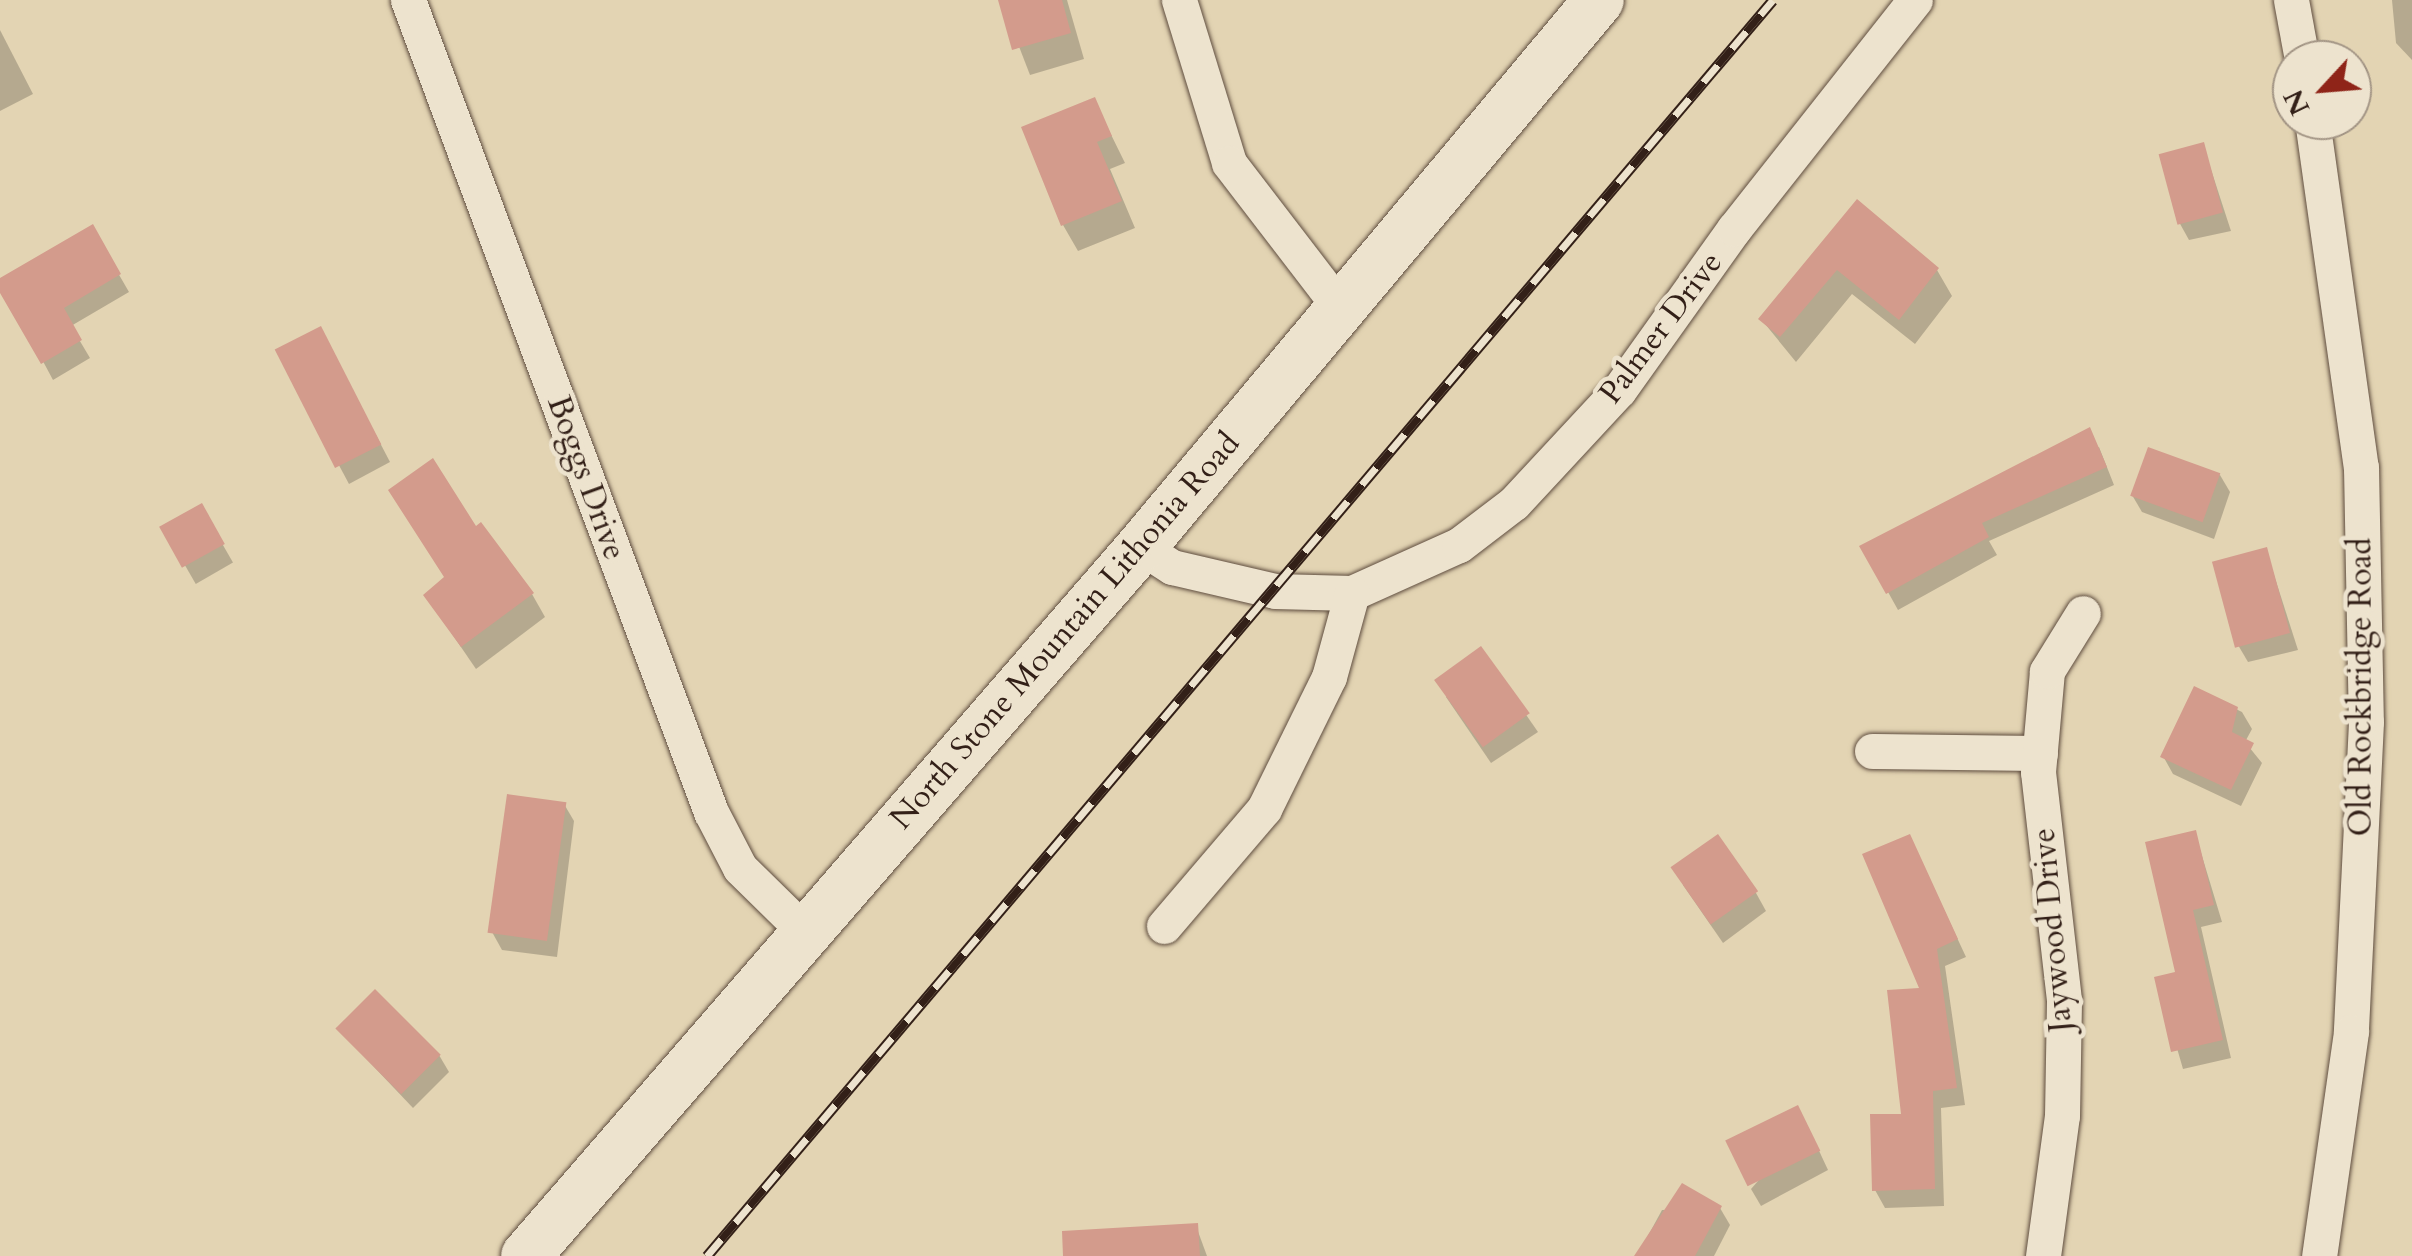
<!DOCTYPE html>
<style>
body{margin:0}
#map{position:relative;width:2412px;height:1256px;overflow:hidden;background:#e3d4b3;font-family:Cardo,serif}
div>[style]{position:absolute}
.shadow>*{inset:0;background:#0003;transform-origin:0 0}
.building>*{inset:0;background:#d39b8c;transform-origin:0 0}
.roads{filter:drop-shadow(0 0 2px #5f4d3f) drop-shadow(0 0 2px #5f4d3f)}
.minor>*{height:35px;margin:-17.5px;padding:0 17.5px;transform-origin:17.5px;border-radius:17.5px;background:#ede3ce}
.secondary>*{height:50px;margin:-25px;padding:0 25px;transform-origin:25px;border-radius:25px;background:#ede3ce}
.rail>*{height:11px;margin-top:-5.5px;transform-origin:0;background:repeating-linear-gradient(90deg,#ede3ce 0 22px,#332018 0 44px);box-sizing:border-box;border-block:2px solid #332018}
span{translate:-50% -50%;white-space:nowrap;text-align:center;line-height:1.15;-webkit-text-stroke:9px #ede3ce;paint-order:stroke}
.street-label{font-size:32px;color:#332018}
.north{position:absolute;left:2272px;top:40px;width:100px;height:100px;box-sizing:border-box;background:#ede3ce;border:2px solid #a39585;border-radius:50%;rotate:244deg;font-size:28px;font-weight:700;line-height:40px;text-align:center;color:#332018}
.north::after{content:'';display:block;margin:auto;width:35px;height:45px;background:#8f2418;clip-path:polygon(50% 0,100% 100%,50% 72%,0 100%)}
</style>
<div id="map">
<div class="shadow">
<i style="clip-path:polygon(1001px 0,1067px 0,1084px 59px,1030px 75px)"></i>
<i style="clip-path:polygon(2392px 0,2412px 0,2412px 60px,2396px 43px)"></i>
<i style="clip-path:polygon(0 30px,33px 94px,0 111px)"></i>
<i style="clip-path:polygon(1094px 100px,1125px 163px,1110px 169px,1135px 228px,1078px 251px,1063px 225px)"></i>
<i style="clip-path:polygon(2203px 145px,2231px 231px,2189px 240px,2179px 222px)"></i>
<i style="clip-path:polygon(1857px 203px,1937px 270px,1952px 296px,1915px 344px,1852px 294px,1796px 362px,1761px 319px)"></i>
<i style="clip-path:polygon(92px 228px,129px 292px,71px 326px,90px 358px,53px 380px,0 281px)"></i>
<i style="clip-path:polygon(330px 347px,390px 462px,349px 484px,278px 351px)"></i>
<i style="clip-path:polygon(2099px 447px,2114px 485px,1989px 541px,1997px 555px,1898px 610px,1863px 547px)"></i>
<i style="clip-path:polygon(2220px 475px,2230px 492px,2214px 539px,2142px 512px,2132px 495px)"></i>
<i style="left:201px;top:507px;width:64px;height:43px;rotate:60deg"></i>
<i style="clip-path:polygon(2266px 550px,2298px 650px,2248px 662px,2238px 645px)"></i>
<i style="clip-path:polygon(446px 579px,532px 594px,545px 617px,476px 669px,426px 596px)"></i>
<i style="clip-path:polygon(1481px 650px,1538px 732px,1491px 763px,1446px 697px)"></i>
<i style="clip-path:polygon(2195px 689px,2242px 712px,2252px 729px,2245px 742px,2262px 763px,2241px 806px,2173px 774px,2163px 756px)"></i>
<i style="clip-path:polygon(564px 804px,574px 821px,557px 957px,502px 950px,492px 932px)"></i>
<i style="clip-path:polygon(2195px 833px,2222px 922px,2201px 927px,2231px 1058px,2183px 1069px,2157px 979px,2178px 974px)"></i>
<i style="clip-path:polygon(1918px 854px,1966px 957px,1945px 966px,1965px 1105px,1941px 1108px,1944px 1206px,1885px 1208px,1875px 1190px,1903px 1116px,1923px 990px)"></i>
<i style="clip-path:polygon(1683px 885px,1756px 893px,1766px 911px,1723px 943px)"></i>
<i style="clip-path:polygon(340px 1031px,439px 1055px,449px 1072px,413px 1108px)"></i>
<i style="clip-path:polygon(1807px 1125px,1828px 1170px,1761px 1206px,1751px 1189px)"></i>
<i style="clip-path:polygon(1720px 1208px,1730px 1225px,1714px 1256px,1637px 1256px,1662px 1210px)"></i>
<i style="clip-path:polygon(1196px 1226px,1207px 1256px,1090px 1256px)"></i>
</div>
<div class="building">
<i style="clip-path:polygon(998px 0,1062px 0,1071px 33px,1012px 50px)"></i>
<i style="clip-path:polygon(1095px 97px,1112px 136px,1097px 142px,1122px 201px,1061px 226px,1021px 127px)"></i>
<i style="left:2204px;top:142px;width:73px;height:47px;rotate:75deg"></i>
<i style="clip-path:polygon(1857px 199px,1939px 268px,1899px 320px,1837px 270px,1780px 337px,1758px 319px)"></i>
<i style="clip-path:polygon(93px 224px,121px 274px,64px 308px,82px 340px,41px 364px,0 293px,0 278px)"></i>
<i style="left:321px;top:326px;width:133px;height:52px;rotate:63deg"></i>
<i style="clip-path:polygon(2090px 427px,2107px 467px,1982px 523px,1989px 537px,1886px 594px,1859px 546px)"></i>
<i style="left:2148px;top:447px;width:77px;height:52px;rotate:20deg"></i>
<i style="clip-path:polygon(433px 458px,476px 526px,481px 522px,534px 593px,461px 647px,423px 595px,444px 577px,388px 490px)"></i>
<i style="left:202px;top:503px;width:47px;height:49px;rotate:61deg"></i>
<i style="left:2267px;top:547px;width:89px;height:57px;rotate:75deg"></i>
<i style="left:1481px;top:646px;width:83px;height:58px;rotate:54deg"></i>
<i style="clip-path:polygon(2194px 686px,2238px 707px,2232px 732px,2254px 743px,2231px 790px,2160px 757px)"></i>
<i style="left:507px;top:794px;width:60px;height:140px;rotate:8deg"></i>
<i style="clip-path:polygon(2196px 830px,2214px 905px,2193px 910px,2223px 1040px,2171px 1052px,2154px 977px,2175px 972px,2145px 842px)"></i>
<i style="left:1718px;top:834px;width:70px;height:58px;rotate:55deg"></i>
<i style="clip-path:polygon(1910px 834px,1958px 939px,1937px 949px,1957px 1088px,1933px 1091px,1935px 1189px,1872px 1191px,1870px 1114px,1901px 1114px,1887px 990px,1919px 988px,1862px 854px)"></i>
<i style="left:375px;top:989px;width:93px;height:56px;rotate:45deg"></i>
<i style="left:1798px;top:1105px;width:51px;height:81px;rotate:64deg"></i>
<i style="clip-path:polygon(1682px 1183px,1722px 1206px,1695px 1256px,1634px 1256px)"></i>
<i style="clip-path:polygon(1198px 1223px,1200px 1256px,1063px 1256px,1062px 1231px)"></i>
</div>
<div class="roads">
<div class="minor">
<i style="left:408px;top:0;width:867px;rotate:69.54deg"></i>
<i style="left:711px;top:812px;width:63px;rotate:62.6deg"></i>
<i style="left:740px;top:868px;width:90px;rotate:44.5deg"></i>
<i style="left:1179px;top:0;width:170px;rotate:72.9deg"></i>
<i style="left:1229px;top:163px;width:184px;rotate:52.5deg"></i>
<i style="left:2291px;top:0;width:61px;rotate:79.6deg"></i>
<i style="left:2312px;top:120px;width:350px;rotate:82deg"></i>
<i style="left:2361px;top:467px;width:255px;rotate:88.9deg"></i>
<i style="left:2366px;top:722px;width:310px;rotate:92.8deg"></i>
<i style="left:2351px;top:1032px;width:226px;rotate:98.1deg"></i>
<i style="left:1141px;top:547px;width:37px;rotate:33deg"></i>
<i style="left:1172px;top:567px;width:106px;rotate:13.1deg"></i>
<i style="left:1275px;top:591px;width:77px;rotate:1.5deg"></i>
<i style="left:1352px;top:593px;width:117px;rotate:-24.2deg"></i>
<i style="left:1459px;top:545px;width:69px;rotate:-37.4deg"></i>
<i style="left:1514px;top:503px;width:154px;rotate:-47.1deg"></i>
<i style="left:1619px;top:390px;width:198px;rotate:-54.5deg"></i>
<i style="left:1734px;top:229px;width:292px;rotate:-51.7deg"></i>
<i style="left:1872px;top:751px;width:168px;rotate:0.7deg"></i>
<i style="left:1164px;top:926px;width:154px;rotate:-49.5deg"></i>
<i style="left:1264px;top:809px;width:147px;rotate:-63.8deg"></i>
<i style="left:1329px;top:677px;width:87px;rotate:-74.7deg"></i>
<i style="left:2043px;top:1256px;width:141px;rotate:-82.3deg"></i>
<i style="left:2062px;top:1116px;width:116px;rotate:-89deg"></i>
<i style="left:2064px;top:1000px;width:229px;rotate:-96.5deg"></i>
<i style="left:2038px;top:772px;width:101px;rotate:-84.9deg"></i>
<i style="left:2047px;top:671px;width:68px;rotate:-58.2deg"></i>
</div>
<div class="secondary">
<i style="left:526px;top:1256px;width:939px;rotate:-49.06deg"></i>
<i style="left:1141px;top:547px;width:713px;rotate:-50.06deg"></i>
</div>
</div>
<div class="rail">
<i style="left:707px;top:1256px;width:1647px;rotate:-49.68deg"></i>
</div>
<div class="street-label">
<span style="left:1661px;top:328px;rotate:-53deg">Palmer Drive</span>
<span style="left:586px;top:478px;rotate:70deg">Boggs Drive</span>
<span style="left:1065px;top:631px;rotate:-49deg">North Stone Mountain Lithonia Road</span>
<span style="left:2361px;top:687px;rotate:-90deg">Old Rockbridge Road</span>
<span style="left:2053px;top:930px;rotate:-95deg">Jaywood Drive</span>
</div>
<div class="north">N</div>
</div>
